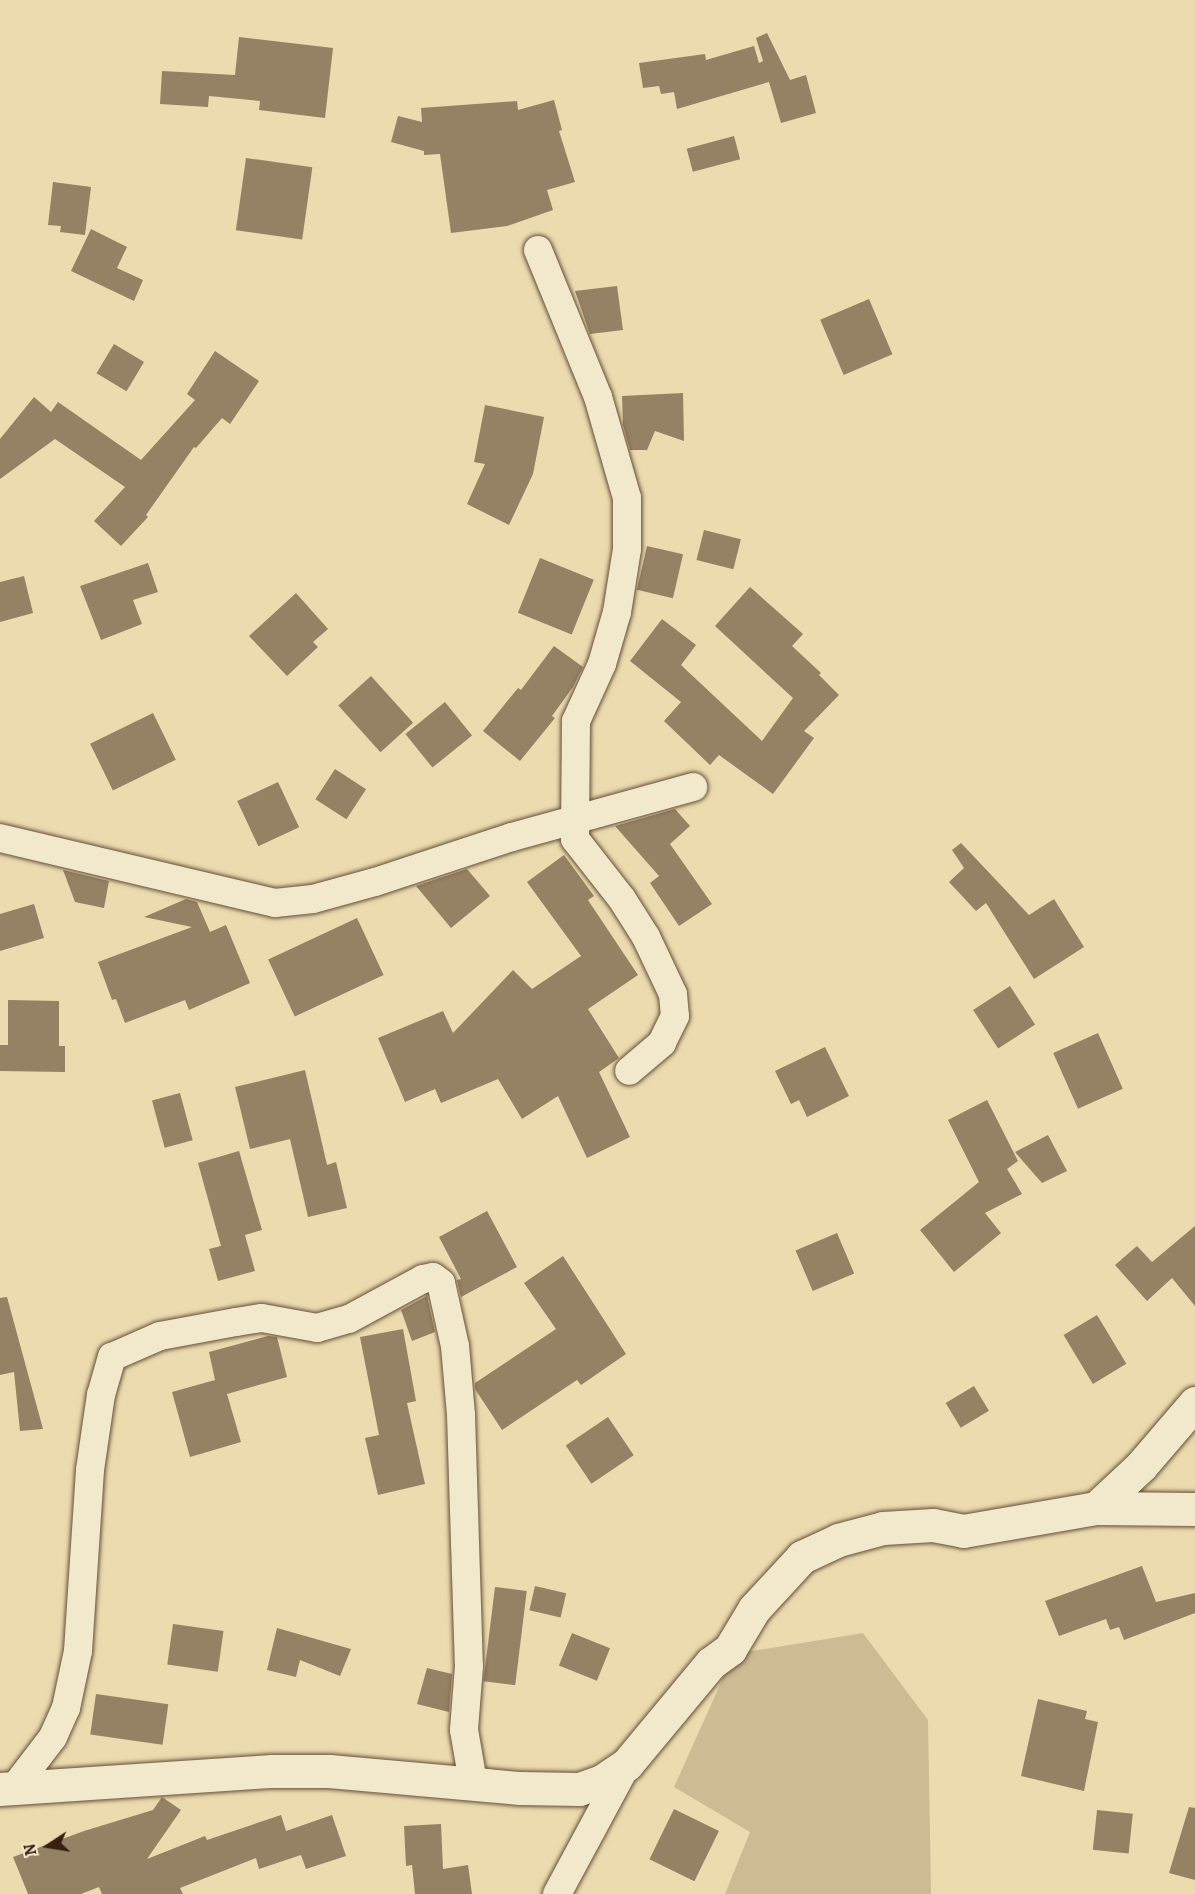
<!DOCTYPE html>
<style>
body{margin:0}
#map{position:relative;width:1195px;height:1894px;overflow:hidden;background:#ebdbaf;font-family:Alegreya,serif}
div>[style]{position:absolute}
.green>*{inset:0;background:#cdbb94}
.building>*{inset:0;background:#958163;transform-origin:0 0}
.roads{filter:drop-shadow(0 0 2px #654e38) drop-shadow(0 0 2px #654e38)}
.street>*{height:28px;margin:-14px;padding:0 14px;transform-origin:14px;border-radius:14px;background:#f2e8cb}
.secondary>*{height:33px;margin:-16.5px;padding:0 16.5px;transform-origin:16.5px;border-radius:16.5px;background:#f2e8cb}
span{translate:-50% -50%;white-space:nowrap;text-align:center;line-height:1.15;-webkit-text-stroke:4.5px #f2e8cb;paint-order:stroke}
.north{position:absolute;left:18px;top:1816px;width:60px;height:60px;-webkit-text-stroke:4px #f2e8cb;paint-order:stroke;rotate:258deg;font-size:16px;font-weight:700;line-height:24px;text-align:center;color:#381f11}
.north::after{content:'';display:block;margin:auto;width:21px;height:27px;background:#381f11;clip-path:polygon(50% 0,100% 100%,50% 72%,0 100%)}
</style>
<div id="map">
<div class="green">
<i style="clip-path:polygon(863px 1633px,928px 1720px,931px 1894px,725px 1894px,750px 1832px,674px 1787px,734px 1654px)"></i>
</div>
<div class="building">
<i style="clip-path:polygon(767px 33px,790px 80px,806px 75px,816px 113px,781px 123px,769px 82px,677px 109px,674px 92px,661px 94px,659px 86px,643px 88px,639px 63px,705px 54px,706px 60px,754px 46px,759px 63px,763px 61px,756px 38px)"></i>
<i style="clip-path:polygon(239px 37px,333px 48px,325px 118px,259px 110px,260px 101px,209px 96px,208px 107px,160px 104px,162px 71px,235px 75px)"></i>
<i style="clip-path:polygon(554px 100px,562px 130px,559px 131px,575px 182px,547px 190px,553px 210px,507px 226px,451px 233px,440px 154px,424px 155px,424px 151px,391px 142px,398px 116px,422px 122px,421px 108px,517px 101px,518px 110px)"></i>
<i style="left:734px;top:136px;width:24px;height:49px;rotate:75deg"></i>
<i style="left:246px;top:158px;width:67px;height:73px;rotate:8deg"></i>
<i style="clip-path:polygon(53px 182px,91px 187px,85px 235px,60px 232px,61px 226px,48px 225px)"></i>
<i style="clip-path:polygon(91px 229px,127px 247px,117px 268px,143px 280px,134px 301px,71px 271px)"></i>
<i style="clip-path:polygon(617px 286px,623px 330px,590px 334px,575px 291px)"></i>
<i style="left:869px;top:299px;width:60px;height:53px;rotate:67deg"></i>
<i style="left:114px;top:344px;width:35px;height:34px;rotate:31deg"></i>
<i style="clip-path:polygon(215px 351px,259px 381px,230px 424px,222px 418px,196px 448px,194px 447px,146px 515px,148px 517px,121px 546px,94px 521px,125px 487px,55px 439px,0 479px,0 439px,34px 397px,51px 412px,58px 402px,141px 460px,195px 400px,187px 394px)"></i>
<i style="clip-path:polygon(683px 393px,684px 441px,655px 431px,647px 450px,630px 450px,623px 425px,622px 396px)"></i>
<i style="clip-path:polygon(485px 405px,544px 417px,533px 474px,509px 525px,467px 504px,485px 464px,474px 462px)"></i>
<i style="left:704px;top:530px;width:38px;height:31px;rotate:14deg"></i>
<i style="left:647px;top:546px;width:37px;height:45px;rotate:13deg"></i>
<i style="left:540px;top:558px;width:58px;height:59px;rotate:22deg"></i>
<i style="clip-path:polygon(148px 563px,158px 592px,133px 600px,142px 624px,101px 640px,80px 586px)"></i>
<i style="clip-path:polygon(24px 576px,33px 613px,0 622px,0 582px)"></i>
<i style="clip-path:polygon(750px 587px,803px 634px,792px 646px,821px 673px,819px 675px,839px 695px,804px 731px,814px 738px,773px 794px,719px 755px,710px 765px,664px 721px,681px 702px,630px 661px,662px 619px,696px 645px,681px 665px,762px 741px,793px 698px,715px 626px)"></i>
<i style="clip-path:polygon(296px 593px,328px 629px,313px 642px,318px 647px,287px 676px,249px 636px)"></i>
<i style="clip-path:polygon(554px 646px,583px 667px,573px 687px,552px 716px,555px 718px,520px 761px,483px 731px,518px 688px,521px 690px)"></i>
<i style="left:371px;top:676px;width:63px;height:44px;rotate:48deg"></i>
<i style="left:445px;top:702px;width:43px;height:51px;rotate:51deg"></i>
<i style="left:153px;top:713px;width:52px;height:70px;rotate:64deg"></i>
<i style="left:335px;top:769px;width:37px;height:36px;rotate:33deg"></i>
<i style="left:278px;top:782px;width:50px;height:45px;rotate:65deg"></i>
<i style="clip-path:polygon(675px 809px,690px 826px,670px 844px,712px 904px,679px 926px,650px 883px,659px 876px,615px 826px)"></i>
<i style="clip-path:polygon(961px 843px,1029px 915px,1054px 899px,1084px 947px,1034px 979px,986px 903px,976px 911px,949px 882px,964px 868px,952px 850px)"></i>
<i style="clip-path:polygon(564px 855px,594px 896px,588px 900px,638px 975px,588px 1009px,619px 1058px,599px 1072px,630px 1137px,587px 1158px,558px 1096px,522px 1119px,498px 1079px,441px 1103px,435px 1089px,405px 1102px,378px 1038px,443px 1011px,453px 1033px,513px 970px,532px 989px,581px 956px,527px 882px)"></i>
<i style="clip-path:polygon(467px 869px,490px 896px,451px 928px,416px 886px)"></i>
<i style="clip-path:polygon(63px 870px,109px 881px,104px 908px,75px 902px)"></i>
<i style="clip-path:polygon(186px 899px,197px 902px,210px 932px,226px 925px,250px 983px,189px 1010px,185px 1000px,125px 1023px,116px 999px,112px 1000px,98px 962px,192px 927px,144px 917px)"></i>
<i style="clip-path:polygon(34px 904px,44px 938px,0 951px,0 914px)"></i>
<i style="left:357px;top:918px;width:63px;height:98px;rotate:65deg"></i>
<i style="left:1010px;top:986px;width:46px;height:44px;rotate:57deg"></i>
<i style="clip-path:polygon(8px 1000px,59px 1001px,59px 1046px,65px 1046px,65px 1072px,0 1071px,0 1045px,8px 1045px)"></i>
<i style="left:1098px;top:1033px;width:61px;height:49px;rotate:66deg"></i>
<i style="clip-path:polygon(825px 1047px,849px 1096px,807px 1117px,799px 1100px,791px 1104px,775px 1071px)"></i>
<i style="clip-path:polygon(305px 1070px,327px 1165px,336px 1162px,347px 1208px,308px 1217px,290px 1139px,250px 1149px,235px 1087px)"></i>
<i style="left:180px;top:1093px;width:49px;height:29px;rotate:75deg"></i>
<i style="clip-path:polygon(987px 1100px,1018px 1161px,1007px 1169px,1022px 1194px,985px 1213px,1001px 1233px,954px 1272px,920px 1230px,979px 1182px,948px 1120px)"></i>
<i style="clip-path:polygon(1048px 1135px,1067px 1171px,1042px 1183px,1015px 1152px)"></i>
<i style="clip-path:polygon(239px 1151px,262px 1230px,245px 1235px,255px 1271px,218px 1281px,209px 1249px,221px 1246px,198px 1163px)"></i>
<i style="clip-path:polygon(487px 1211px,517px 1267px,461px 1297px,457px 1280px,461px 1279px,439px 1237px)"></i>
<i style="clip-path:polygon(1195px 1226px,1195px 1306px,1172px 1278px,1147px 1301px,1115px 1265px,1137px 1246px,1152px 1262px)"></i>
<i style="left:837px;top:1233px;width:44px;height:45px;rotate:67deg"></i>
<i style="clip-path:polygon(563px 1256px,626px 1354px,581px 1385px,577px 1380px,502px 1430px,475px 1389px,475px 1383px,556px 1329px,524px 1283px)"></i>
<i style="clip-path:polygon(427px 1296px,435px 1332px,412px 1341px,401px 1310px)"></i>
<i style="clip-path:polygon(7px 1297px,43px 1429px,20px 1431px,14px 1372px,0 1375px,0 1298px)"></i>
<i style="left:1097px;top:1315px;width:57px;height:39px;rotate:59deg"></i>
<i style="clip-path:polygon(403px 1329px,416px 1401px,407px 1403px,425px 1484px,378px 1495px,365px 1438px,379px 1435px,360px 1337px)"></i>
<i style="clip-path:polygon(268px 1336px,277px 1337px,287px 1377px,227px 1394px,241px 1442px,190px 1457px,172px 1392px,215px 1380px,209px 1352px)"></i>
<i style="left:974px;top:1386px;width:29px;height:33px;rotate:59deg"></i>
<i style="left:608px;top:1417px;width:46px;height:51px;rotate:56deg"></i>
<i style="clip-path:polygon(1142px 1566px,1156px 1602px,1195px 1593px,1195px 1613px,1124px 1640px,1119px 1627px,1110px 1630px,1106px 1619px,1059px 1636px,1045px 1601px)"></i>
<i style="left:535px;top:1586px;width:32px;height:25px;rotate:13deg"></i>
<i style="left:495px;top:1587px;width:32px;height:95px;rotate:7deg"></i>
<i style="left:173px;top:1624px;width:51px;height:41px;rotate:8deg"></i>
<i style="clip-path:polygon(277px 1628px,351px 1649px,340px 1676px,300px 1660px,296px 1677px,267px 1670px)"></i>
<i style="left:572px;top:1633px;width:41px;height:35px;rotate:22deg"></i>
<i style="clip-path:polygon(427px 1668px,452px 1674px,449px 1712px,417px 1704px)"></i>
<i style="left:96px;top:1694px;width:73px;height:41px;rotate:8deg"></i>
<i style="clip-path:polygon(1038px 1699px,1087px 1711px,1085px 1719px,1098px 1722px,1084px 1791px,1021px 1776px)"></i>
<i style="clip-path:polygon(162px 1797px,181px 1810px,147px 1859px,205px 1836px,207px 1840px,281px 1815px,286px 1831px,332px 1815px,346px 1856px,306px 1869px,301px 1855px,259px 1869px,256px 1858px,180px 1888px,183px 1894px,102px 1894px,99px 1887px,81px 1894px,28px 1894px,13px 1857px,84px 1831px,153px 1810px)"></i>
<i style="clip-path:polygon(1189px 1807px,1195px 1808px,1195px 1880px,1169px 1873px)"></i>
<i style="left:674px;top:1809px;width:50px;height:56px;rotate:26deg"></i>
<i style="left:1097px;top:1810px;width:36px;height:40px;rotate:6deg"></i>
<i style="clip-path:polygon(441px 1824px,443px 1869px,468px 1865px,472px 1894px,415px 1894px,412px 1865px,406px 1866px,404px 1826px)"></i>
</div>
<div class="roads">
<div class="street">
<i style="left:538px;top:250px;width:159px;rotate:67.8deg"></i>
<i style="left:598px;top:397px;width:105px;rotate:74deg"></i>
<i style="left:627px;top:498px;width:51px;rotate:90deg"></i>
<i style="left:627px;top:549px;width:64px;rotate:99deg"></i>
<i style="left:617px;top:612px;width:54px;rotate:106.1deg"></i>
<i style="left:602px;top:664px;width:63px;rotate:114.5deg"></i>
<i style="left:576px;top:721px;width:118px;rotate:90.5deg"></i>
<i style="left:575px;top:839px;width:76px;rotate:51.9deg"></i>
<i style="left:622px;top:899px;width:45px;rotate:57.7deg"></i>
<i style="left:646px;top:937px;width:63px;rotate:64.7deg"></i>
<i style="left:673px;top:994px;width:22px;rotate:85deg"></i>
<i style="left:675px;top:1016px;width:30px;rotate:116deg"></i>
<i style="left:662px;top:1043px;width:43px;rotate:139.7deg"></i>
<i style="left:0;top:838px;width:283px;rotate:13.3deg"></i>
<i style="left:275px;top:903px;width:38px;rotate:-6deg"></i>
<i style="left:313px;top:899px;width:64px;rotate:-15.3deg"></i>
<i style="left:375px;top:882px;width:144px;rotate:-18.2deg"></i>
<i style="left:512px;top:837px;width:188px;rotate:-15.4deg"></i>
<i style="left:14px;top:1788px;width:64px;rotate:-52.6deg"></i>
<i style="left:53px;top:1737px;width:32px;rotate:-66deg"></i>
<i style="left:66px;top:1708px;width:58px;rotate:-78.1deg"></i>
<i style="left:78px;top:1651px;width:181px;rotate:-86.2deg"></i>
<i style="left:90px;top:1470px;width:76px;rotate:-81.7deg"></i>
<i style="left:101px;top:1395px;width:40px;rotate:-74deg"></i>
<i style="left:112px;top:1357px;width:52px;rotate:-23.6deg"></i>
<i style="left:160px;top:1336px;width:77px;rotate:-10.4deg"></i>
<i style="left:236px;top:1322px;width:26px;rotate:-9deg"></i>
<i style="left:262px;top:1318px;width:56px;rotate:10.3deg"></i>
<i style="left:317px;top:1328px;width:33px;rotate:-16deg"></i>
<i style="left:349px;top:1319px;width:84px;rotate:-28.4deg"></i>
<i style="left:423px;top:1279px;width:10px;rotate:-11deg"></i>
<i style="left:433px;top:1277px;width:10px;rotate:37deg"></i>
<i style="left:441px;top:1283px;width:65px;rotate:77.5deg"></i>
<i style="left:455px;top:1346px;width:69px;rotate:85deg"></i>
<i style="left:461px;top:1415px;width:251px;rotate:88.2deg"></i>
<i style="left:469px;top:1666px;width:64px;rotate:94.5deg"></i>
<i style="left:464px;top:1730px;width:53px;rotate:80.2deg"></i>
<i style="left:557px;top:1894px;width:148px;rotate:-61.7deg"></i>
</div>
<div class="secondary">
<i style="left:1096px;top:1508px;width:62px;rotate:-43deg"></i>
<i style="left:1141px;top:1466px;width:83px;rotate:-49.4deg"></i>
<i style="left:0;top:1789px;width:273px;rotate:-3.8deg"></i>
<i style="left:272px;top:1771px;width:57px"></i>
<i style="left:329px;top:1771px;width:192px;rotate:5.1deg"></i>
<i style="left:520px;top:1788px;width:59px;rotate:1deg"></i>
<i style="left:579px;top:1789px;width:24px;rotate:-19deg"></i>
<i style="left:602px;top:1781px;width:30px;rotate:-34deg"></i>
<i style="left:627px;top:1764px;width:131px;rotate:-50.3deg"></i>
<i style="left:711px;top:1663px;width:24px;rotate:-36deg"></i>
<i style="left:730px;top:1649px;width:47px;rotate:-59deg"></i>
<i style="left:754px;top:1609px;width:71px;rotate:-47.3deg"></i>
<i style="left:802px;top:1557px;width:40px;rotate:-25deg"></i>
<i style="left:838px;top:1540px;width:47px;rotate:-14.9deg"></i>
<i style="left:883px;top:1528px;width:50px;rotate:-3.4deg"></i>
<i style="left:933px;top:1525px;width:31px;rotate:11deg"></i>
<i style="left:963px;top:1531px;width:135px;rotate:-9.8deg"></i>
<i style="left:1096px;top:1508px;width:99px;rotate:0.6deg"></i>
</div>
</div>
<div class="north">N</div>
</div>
